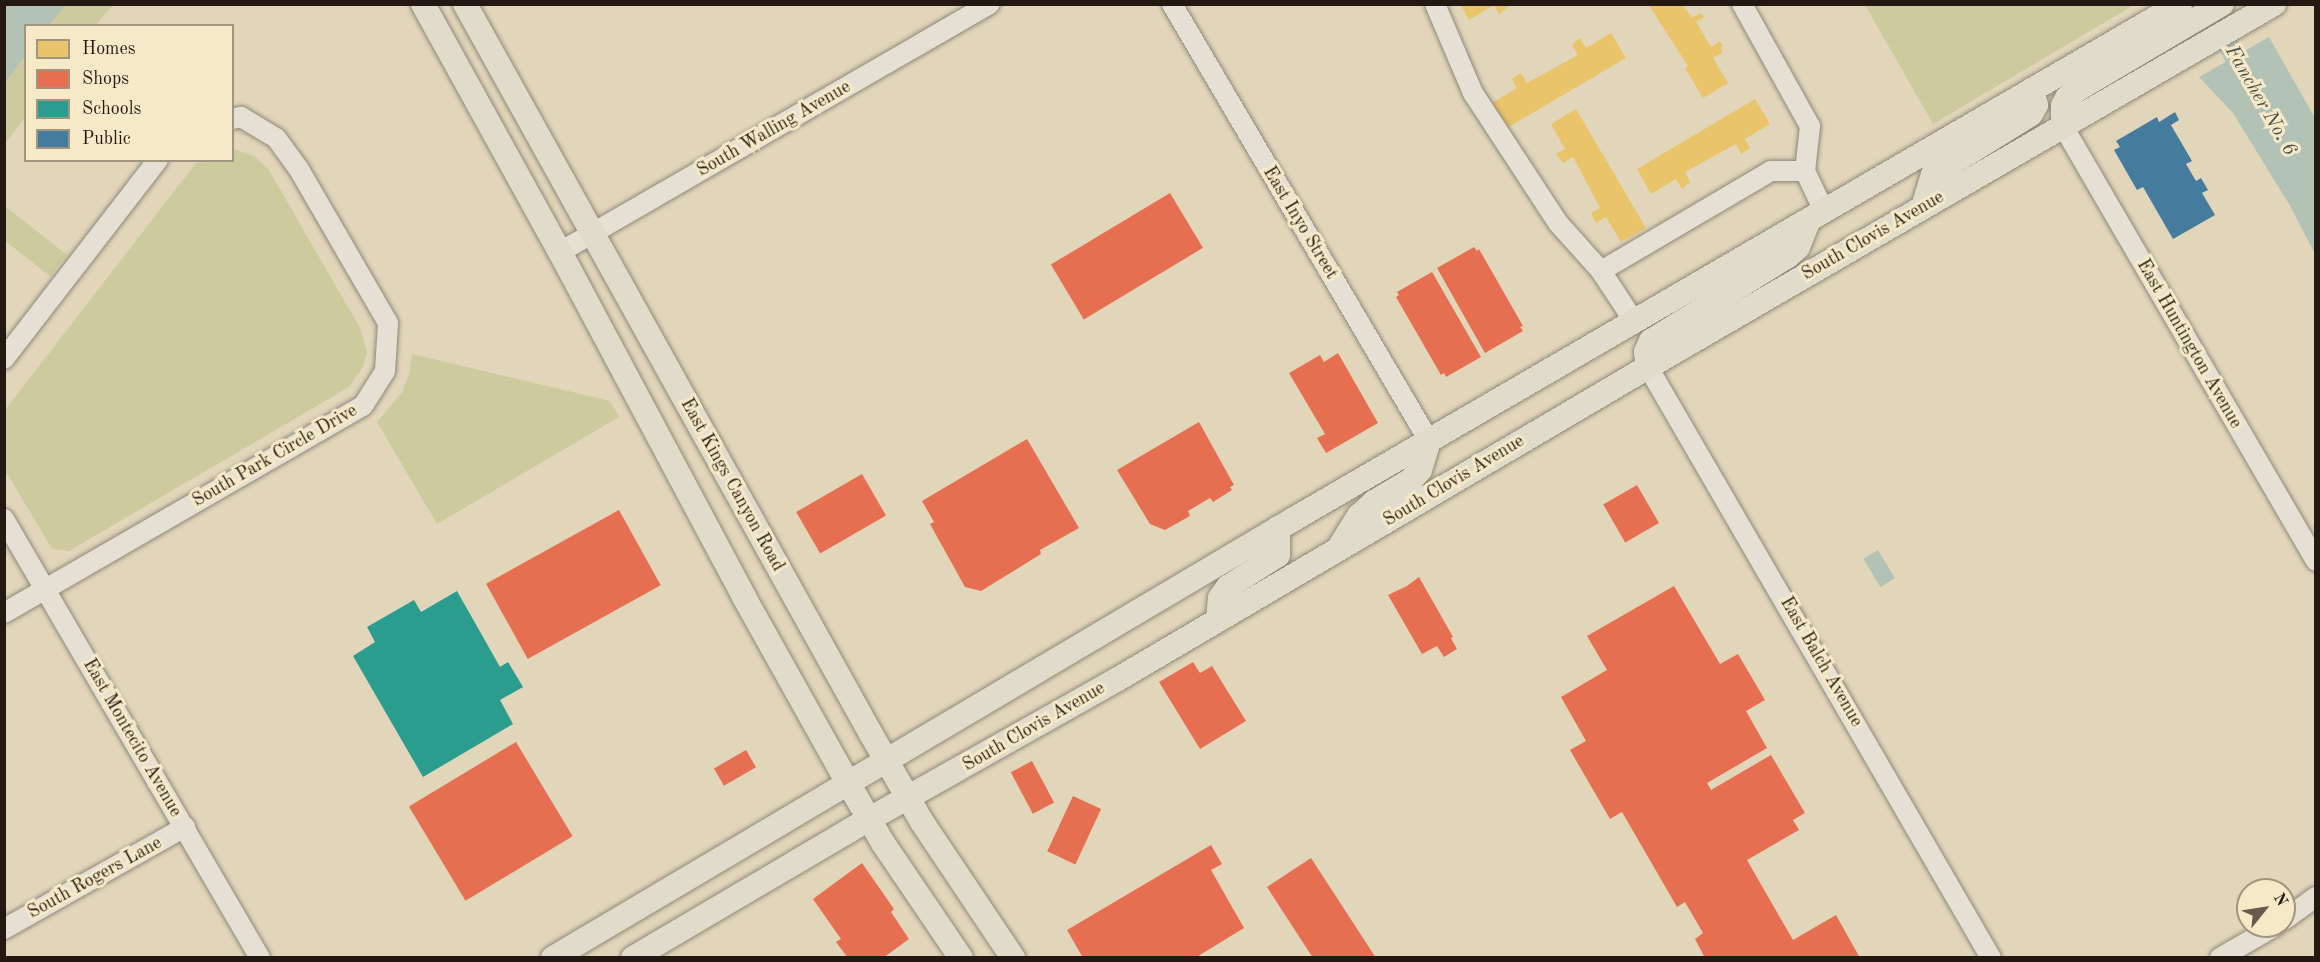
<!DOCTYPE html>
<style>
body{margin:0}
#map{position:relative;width:2320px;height:962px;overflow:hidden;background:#e1d6ba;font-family:"Old Standard TT",serif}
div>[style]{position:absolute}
.green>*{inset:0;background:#cdca9d}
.water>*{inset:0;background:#b2c2b5;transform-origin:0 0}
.homes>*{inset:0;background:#e9c46a}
.shops>*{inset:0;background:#e76f51;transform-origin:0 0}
.schools>*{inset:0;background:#2a9d8f}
.public>*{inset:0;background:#457b9d}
.canal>*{height:21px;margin:-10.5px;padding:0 10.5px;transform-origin:10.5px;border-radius:10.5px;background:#b2c2b5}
.roads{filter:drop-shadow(0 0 2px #8f8878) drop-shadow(0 0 2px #8f8878)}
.minor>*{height:20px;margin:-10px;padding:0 10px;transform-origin:10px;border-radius:10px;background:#e5e0d3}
.major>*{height:24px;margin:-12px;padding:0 12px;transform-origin:12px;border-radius:12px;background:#e1dbcb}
span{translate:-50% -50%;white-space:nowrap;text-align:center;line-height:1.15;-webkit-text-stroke:6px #f5e9c8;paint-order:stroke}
.street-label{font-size:18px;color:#231812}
.water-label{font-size:20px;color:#4e514a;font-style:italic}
.frame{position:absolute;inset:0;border:6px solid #231812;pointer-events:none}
.legend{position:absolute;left:24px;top:24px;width:210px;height:138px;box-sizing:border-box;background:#f5e9c8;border:2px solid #a1957f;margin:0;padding:8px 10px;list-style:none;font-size:18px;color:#231812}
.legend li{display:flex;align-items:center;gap:12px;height:30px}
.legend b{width:30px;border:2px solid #a1957f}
.north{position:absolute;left:2236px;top:878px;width:60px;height:60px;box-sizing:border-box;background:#f5e9c8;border:2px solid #a1957f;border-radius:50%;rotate:60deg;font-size:16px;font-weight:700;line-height:24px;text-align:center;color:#231812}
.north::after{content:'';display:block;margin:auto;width:21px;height:27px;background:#665a4d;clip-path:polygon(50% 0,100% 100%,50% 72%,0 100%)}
</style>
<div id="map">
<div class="green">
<i style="clip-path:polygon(66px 5px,66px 4px,113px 5px,96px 25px,49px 25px)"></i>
<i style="clip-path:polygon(1865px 5px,2134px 5px,1933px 124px)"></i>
<i style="clip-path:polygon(25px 56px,25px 117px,5px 144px,4px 83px)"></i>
<i style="clip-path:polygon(233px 149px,254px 156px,269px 170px,360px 328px,367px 352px,363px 367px,349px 387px,69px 551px,52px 549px,5px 470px,5px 410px,196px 163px,232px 160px)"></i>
<i style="clip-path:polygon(5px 206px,67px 255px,50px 276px,5px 241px)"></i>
<i style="clip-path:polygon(412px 354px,610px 401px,619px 417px,437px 524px,377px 422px,402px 392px,409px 374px)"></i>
</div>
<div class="water">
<i style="clip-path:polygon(5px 4px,66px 5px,49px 25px,26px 26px,25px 56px,5px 83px)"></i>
<i style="clip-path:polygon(2269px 37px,2315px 118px,2315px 254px,2289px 204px,2233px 113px,2199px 77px)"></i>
<i style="left:1878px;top:550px;width:33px;height:17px;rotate:59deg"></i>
</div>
<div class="homes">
<i style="clip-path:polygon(1460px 4px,1506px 5px,1508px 7px,1499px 14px,1494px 5px,1469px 20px)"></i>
<i style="clip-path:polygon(1648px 4px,1682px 4px,1692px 18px,1701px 13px,1704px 17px,1696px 22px,1711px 47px,1720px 41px,1723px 46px,1720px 48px,1723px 52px,1713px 58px,1728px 83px,1703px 98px,1685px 68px,1688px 66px)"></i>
<i style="clip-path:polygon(1611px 33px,1626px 58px,1507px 128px,1492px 103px,1517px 88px,1512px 79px,1521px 73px,1527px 83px,1578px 55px,1572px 45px,1576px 41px,1580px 38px,1586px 48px)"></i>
<i style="clip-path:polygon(1755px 99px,1770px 124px,1745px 139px,1750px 148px,1741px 154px,1736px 144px,1685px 172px,1690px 182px,1682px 189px,1676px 179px,1651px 194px,1637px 169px)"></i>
<i style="clip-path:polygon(1576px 109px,1646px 228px,1621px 242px,1606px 217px,1596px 223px,1591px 213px,1600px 208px,1573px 157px,1563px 163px,1556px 154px,1565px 149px,1551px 124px)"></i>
</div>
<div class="shops">
<i style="left:1170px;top:193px;width:64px;height:139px;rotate:59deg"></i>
<i style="clip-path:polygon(1474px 247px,1477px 251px,1479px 249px,1523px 326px,1520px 327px,1523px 331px,1485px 353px,1437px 268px)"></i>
<i style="clip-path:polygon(1432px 272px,1481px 357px,1446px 377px,1444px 373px,1441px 375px,1396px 297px,1399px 295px,1397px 292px)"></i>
<i style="clip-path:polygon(1338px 353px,1378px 423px,1326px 453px,1317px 438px,1325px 434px,1289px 373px,1320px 355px,1324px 362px)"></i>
<i style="clip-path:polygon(1199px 422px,1234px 485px,1230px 487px,1232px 490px,1213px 502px,1210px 498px,1188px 511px,1190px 516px,1165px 530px,1150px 524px,1117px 470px)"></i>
<i style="clip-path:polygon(1027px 439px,1079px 528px,1040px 550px,1041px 554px,981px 591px,965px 587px,930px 524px,934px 522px,922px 501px)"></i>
<i style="left:862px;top:474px;width:48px;height:76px;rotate:60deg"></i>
<i style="left:1637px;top:485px;width:44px;height:39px;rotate:60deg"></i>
<i style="left:619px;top:510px;width:86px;height:152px;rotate:61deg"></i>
<i style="clip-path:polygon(1419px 577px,1453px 637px,1451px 638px,1457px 649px,1444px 657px,1437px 646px,1422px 654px,1388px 595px,1407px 586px)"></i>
<i style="clip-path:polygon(1674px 586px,1720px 664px,1738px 654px,1765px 700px,1746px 711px,1767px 748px,1707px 783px,1711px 790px,1771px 755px,1805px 813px,1793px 820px,1799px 830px,1747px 860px,1793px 940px,1836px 915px,1860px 958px,1705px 958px,1695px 939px,1703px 933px,1685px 902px,1677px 907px,1622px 812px,1610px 819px,1570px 750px,1586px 741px,1561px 697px,1607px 670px,1587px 636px)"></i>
<i style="clip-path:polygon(1193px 662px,1200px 673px,1212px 666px,1246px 721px,1200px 749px,1159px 682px)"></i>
<i style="left:516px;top:742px;width:110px;height:125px;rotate:59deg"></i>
<i style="left:746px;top:750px;width:20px;height:37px;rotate:60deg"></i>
<i style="left:1032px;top:761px;width:47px;height:24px;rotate:62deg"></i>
<i style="left:1073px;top:796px;width:31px;height:61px;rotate:25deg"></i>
<i style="clip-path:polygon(1211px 845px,1222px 864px,1211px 870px,1244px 928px,1195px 958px,1083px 958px,1067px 930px)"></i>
<i style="clip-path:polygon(1311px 858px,1376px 958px,1313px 958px,1267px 887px)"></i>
<i style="clip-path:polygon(862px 863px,894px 909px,891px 912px,909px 939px,883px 958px,848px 958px,836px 942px,841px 939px,813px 899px)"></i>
</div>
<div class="schools">
<i style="clip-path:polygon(457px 591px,500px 667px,508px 662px,523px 687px,500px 700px,513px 724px,423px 777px,353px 656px,375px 642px,367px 627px,414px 600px,421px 612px)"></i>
</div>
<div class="public">
<i style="clip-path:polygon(2175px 112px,2179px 120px,2171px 125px,2192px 161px,2186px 164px,2196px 181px,2201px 178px,2208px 190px,2202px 193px,2215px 215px,2173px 239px,2143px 187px,2137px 190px,2114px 150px,2120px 147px,2116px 141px,2157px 117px,2159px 122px)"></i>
</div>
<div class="canal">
<i style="left:2205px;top:4px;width:87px;rotate:60.5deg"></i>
</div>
<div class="roads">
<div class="minor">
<i style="left:1172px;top:4px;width:507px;rotate:59.54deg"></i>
<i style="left:1435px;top:4px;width:97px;rotate:66.9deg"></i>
<i style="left:1473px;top:93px;width:155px;rotate:56.8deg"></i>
<i style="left:1558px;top:223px;width:64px;rotate:48.1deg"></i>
<i style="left:1601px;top:271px;width:197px;rotate:-30.5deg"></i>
<i style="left:1771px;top:171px;width:34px"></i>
<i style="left:1742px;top:4px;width:140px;rotate:60.9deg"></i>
<i style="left:1810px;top:126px;width:45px;rotate:96.3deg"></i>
<i style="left:1805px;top:171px;width:44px;rotate:64.6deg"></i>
<i style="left:2063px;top:126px;width:503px;rotate:59.82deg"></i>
<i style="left:560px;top:252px;width:496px;rotate:-30deg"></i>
<i style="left:1601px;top:271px;width:60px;rotate:56.6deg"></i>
<i style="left:4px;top:359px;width:252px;rotate:-52.3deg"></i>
<i style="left:1648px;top:367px;width:683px;rotate:59.87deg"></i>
<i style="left:4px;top:519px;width:508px;rotate:59.75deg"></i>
<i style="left:4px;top:613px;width:414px;rotate:-30deg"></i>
<i style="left:363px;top:406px;width:41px;rotate:-57.8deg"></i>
<i style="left:385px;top:371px;width:48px;rotate:-86.4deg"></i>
<i style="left:388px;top:323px;width:179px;rotate:-120.1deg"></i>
<i style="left:298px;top:168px;width:37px;rotate:-126deg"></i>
<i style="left:276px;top:138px;width:41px;rotate:-149deg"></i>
<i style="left:241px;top:117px;width:9px;rotate:167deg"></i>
<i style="left:2284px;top:920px;width:39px;rotate:-36deg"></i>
<i style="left:4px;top:929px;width:208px;rotate:-29.4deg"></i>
<i style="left:2220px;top:958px;width:64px;rotate:-30.2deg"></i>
</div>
<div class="major">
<i style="left:423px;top:4px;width:283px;rotate:61.1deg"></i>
<i style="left:560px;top:252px;width:391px;rotate:61.9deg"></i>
<i style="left:744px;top:597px;width:211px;rotate:60.8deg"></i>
<i style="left:847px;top:781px;width:72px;rotate:59.9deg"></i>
<i style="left:883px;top:843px;width:139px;rotate:55.9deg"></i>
<i style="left:465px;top:4px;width:835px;rotate:60.92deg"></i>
<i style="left:871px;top:734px;width:102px;rotate:59.9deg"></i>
<i style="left:922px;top:822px;width:164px;rotate:56.2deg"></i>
<i style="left:2063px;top:126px;width:20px;rotate:-90deg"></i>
<i style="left:2063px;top:106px;width:9px;rotate:-63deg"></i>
<i style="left:2067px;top:98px;width:16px;rotate:-38deg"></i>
<i style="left:2080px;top:88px;width:165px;rotate:-30.6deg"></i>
<i style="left:1923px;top:207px;width:34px;rotate:-73deg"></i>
<i style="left:1933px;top:175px;width:115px;rotate:-31.9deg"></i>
<i style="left:2031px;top:114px;width:10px;rotate:-61deg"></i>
<i style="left:2036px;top:105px;width:16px;rotate:-105deg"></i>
<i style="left:1648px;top:367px;width:15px;rotate:-98deg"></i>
<i style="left:1646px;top:352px;width:12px;rotate:-66deg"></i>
<i style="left:1651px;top:341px;width:161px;rotate:-31.8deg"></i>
<i style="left:1788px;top:256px;width:13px;rotate:-42deg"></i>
<i style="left:1798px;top:247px;width:29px;rotate:-68deg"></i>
<i style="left:1340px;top:546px;width:36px;rotate:-58deg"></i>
<i style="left:1359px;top:516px;width:21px;rotate:-43deg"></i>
<i style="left:1374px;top:502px;width:43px;rotate:-30.7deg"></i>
<i style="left:1411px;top:480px;width:13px;rotate:-48deg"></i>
<i style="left:1420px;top:470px;width:30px;rotate:-73deg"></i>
<i style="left:1218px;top:620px;width:22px;rotate:-85deg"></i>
<i style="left:1220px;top:598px;width:14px;rotate:-54deg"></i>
<i style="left:1228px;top:587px;width:59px;rotate:-32.6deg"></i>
<i style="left:1278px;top:555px;width:27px;rotate:-90deg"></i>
<i style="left:553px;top:958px;width:861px;rotate:-30.64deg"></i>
<i style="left:1294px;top:519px;width:1025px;rotate:-30.17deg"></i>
<i style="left:633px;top:958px;width:252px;rotate:-30.5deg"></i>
<i style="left:850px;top:830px;width:308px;rotate:-29.4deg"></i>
<i style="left:1118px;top:679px;width:615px;rotate:-30.48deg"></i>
<i style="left:1648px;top:367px;width:724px;rotate:-30.11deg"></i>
</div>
</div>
<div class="street-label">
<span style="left:774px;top:129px;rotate:-30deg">South Walling Avenue</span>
<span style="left:1300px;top:223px;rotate:59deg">East Inyo Street</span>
<span style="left:1873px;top:236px;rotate:-30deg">South Clovis Avenue</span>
<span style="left:2189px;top:344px;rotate:60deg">East Huntington Avenue</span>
<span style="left:275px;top:456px;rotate:-30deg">South Park Circle Drive</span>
<span style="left:1454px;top:481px;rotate:-31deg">South Clovis Avenue</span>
<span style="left:732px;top:485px;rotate:61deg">East Kings Canyon Road</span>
<span style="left:1821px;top:662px;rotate:60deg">East Balch Avenue</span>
<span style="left:1034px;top:727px;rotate:-30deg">South Clovis Avenue</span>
<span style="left:132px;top:738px;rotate:60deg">East Montecito Avenue</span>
<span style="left:95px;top:878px;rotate:-29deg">South Rogers Lane</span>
</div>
<div class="water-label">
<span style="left:2260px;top:101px;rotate:60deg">Fancher No. 6</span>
</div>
<div class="frame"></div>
<ul class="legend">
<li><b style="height:16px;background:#e9c46a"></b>Homes</li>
<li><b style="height:16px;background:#e76f51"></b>Shops</li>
<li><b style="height:16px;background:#2a9d8f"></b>Schools</li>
<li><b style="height:16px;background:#457b9d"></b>Public</li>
</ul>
<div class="north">N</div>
</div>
